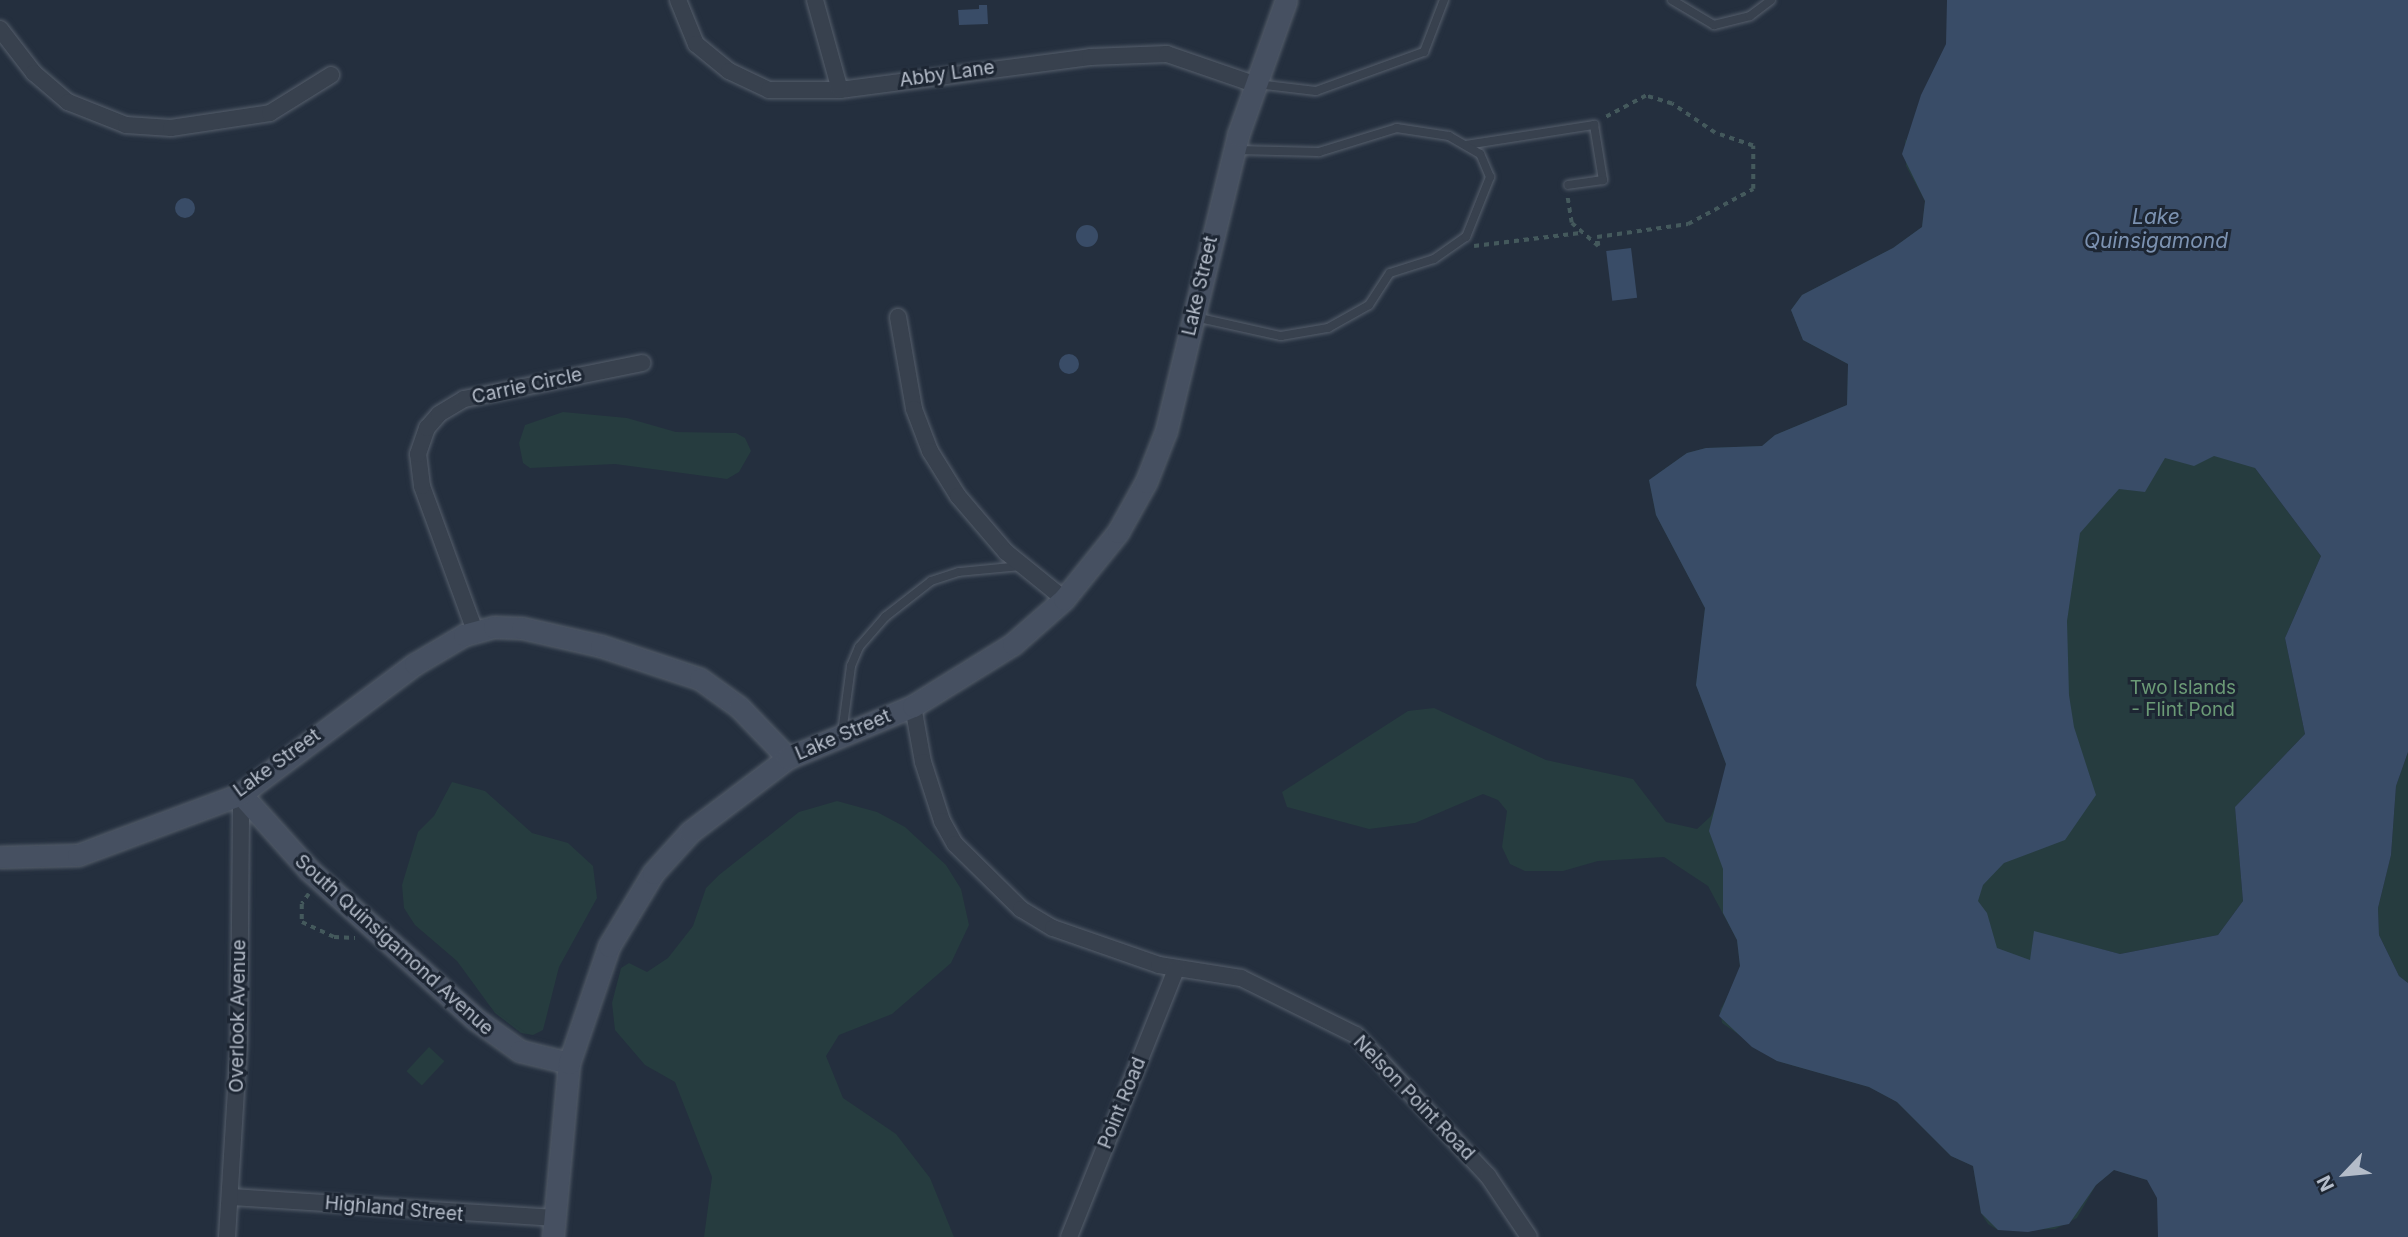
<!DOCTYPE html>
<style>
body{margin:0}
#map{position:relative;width:2408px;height:1237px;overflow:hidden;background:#242f3e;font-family:Inter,sans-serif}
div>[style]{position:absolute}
.green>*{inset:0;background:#263c3f;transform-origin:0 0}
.water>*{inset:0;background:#394c67;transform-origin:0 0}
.round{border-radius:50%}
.path>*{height:3.5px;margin-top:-1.75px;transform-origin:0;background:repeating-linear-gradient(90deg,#44595c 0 5px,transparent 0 10px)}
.roads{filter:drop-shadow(0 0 2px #565f6c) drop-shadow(0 0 2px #565f6c)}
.service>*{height:8px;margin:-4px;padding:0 4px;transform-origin:4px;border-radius:4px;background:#38414e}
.minor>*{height:16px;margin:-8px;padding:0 8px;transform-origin:8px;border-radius:8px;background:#38414e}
.secondary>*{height:21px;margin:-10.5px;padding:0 10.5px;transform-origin:10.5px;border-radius:10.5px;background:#465061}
span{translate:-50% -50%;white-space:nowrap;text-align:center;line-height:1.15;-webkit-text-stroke:6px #1d2633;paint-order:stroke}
.street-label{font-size:19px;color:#b4bcc9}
.park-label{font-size:19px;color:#6b9a76}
.water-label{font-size:21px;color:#7c92b1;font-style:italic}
.north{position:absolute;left:2310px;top:1139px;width:70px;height:70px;-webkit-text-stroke:5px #1d2633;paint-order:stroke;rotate:244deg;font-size:19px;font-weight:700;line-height:28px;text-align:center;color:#b4bcc9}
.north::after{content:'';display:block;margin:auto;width:24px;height:32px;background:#b4bcc9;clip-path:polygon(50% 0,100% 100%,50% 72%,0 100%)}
</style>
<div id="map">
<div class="green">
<i style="clip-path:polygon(1905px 139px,2255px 468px,2321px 556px,2285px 638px,2305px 734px,2235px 807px,2243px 901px,2218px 935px,2120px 954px,2034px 932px,2147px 1180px,2114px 1170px,2096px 1185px,2077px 1218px,2055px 1229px,1998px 1230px,1988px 1224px,1981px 1213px,1973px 1166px,1951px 1156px,1897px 1102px,1869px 1087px,1777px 1061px,1722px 1023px,1720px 1010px,1737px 981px,1740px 966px,1737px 940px,1708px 886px,1664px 857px,1598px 861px,1563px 871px,1525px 871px,1510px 864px,1502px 847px,1507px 811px,1498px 800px,1483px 794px,1415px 823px,1369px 829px,1287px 807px,1282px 792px,1408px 711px,1434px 708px,1546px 760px,1633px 779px,1666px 822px,1697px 829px,1711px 816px,1725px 783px,1726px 764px,1696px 685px,1705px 608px,1656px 515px,1649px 480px,1687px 453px,1706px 448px,1762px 446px,1775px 435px,1847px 405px,1848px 364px,1803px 340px,1791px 310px,1802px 295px,1893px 248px,1922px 227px,1925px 201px,1906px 166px)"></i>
<i style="clip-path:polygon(563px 412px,627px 418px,676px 432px,736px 433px,745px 438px,751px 451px,739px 472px,727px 479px,615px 464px,530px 468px,523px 463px,519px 443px,525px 425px)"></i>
<i style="clip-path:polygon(2408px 752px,2408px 983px,2399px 976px,2379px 935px,2378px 908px,2391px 855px,2396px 786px)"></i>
<i style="clip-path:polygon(452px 782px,485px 791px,532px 833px,568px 843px,593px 866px,597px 898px,559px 967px,543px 1030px,533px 1035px,521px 1033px,495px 1013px,457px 961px,415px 925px,404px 908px,402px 885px,418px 832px,434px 816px)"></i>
<i style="clip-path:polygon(837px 801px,877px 812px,905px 827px,946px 865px,961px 889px,969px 925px,951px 963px,892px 1014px,839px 1035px,826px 1056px,843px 1098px,896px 1134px,930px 1178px,954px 1237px,704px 1237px,712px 1177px,675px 1082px,645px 1065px,615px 1030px,612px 1003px,621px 968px,629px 963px,647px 972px,668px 958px,693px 926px,706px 888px,719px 875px,799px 812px)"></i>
<i style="left:429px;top:1047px;width:21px;height:33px;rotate:43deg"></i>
</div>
<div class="water">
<i style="clip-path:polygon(evenodd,1947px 0,2408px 0,2408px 752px,2396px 786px,2391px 855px,2378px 908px,2379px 935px,2399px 976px,2408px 983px,2408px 1237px,2158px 1237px,2157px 1198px,2147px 1180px,2114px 1170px,2096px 1185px,2069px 1224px,2028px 1232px,1998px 1230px,1981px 1213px,1973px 1166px,1951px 1156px,1897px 1102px,1869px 1087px,1777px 1061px,1752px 1047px,1719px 1016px,1740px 966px,1737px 940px,1723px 913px,1723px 869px,1709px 831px,1726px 764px,1696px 685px,1705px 608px,1656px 515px,1649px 480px,1687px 453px,1706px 448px,1762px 446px,1775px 435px,1847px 405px,1848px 364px,1803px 340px,1791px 310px,1802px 295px,1893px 248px,1922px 227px,1925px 201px,1902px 154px,1921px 95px,1946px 44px,1947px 0,2214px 456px,2255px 468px,2321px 556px,2285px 638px,2305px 734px,2235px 807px,2243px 901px,2218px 935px,2120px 954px,2034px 931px,2030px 960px,1997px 948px,1987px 913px,1978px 901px,1983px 885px,2004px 863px,2065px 840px,2096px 795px,2074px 727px,2069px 695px,2067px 621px,2080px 533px,2119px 489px,2145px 492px,2165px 458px,2194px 466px,2214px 456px)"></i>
<i style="clip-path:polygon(979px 5px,987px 5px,988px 24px,959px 25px,958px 10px,979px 9px)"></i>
<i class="round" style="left:175px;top:198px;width:20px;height:20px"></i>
<i class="round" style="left:1076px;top:225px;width:22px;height:22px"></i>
<i style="left:1631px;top:248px;width:50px;height:25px;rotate:83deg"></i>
<i class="round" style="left:1059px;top:354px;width:20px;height:20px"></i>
</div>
<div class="path">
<i style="left:1568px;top:198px;width:25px;rotate:81deg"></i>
<i style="left:1572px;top:223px;width:35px;rotate:41deg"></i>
<i style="left:1598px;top:246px;width:9px;rotate:-96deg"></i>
<i style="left:1597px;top:237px;width:92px;rotate:-8.1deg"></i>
<i style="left:1688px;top:224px;width:74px;rotate:-28.3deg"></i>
<i style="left:1753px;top:189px;width:43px;rotate:-90deg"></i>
<i style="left:1753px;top:146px;width:40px;rotate:-161.1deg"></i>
<i style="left:1715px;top:133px;width:52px;rotate:-146deg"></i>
<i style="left:1672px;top:104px;width:27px;rotate:-163deg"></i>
<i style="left:1646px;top:96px;width:49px;rotate:151.9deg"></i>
<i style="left:1474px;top:246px;width:107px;rotate:-7deg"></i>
<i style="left:309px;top:894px;width:12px;rotate:125deg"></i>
<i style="left:302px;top:904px;width:18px;rotate:90deg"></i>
<i style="left:302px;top:922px;width:35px;rotate:25deg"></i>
<i style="left:334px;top:937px;width:21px;rotate:3deg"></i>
</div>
<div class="roads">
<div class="service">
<i style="left:1672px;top:0;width:49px;rotate:30.8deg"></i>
<i style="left:1714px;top:25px;width:37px;rotate:-14deg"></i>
<i style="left:1750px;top:16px;width:26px;rotate:-37deg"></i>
<i style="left:1257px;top:84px;width:59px;rotate:6.8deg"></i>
<i style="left:1316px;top:91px;width:115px;rotate:-19.9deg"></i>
<i style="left:1424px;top:52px;width:56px;rotate:-69deg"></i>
<i style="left:1466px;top:145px;width:130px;rotate:-8.9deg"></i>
<i style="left:1594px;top:125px;width:56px;rotate:80.7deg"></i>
<i style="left:1603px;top:180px;width:35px;rotate:172deg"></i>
<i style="left:1195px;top:317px;width:88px;rotate:12.5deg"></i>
<i style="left:1281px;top:336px;width:48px;rotate:-9.7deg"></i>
<i style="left:1328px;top:328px;width:47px;rotate:-29.3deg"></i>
<i style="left:1369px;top:305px;width:38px;rotate:-57deg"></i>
<i style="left:1390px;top:273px;width:46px;rotate:-17.7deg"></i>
<i style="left:1434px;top:259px;width:39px;rotate:-35deg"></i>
<i style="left:1466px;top:237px;width:65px;rotate:-68.2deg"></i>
<i style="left:1490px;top:177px;width:25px;rotate:-113deg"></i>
<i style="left:1480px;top:154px;width:36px;rotate:-150deg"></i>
<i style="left:1449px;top:136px;width:53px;rotate:-171.3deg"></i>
<i style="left:1397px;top:128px;width:82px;rotate:162.9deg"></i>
<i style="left:1319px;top:152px;width:82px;rotate:-178.6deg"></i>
<i style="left:842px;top:733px;width:68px;rotate:-82.3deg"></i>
<i style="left:851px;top:666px;width:21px;rotate:-67deg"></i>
<i style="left:859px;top:647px;width:40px;rotate:-49deg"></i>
<i style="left:885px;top:617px;width:58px;rotate:-38deg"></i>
<i style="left:931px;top:581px;width:29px;rotate:-18deg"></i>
<i style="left:959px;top:572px;width:61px;rotate:-5.6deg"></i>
</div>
<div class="minor">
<i style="left:678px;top:0;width:48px;rotate:67.8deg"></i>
<i style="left:696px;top:44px;width:43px;rotate:39.3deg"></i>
<i style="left:729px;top:71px;width:44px;rotate:25.4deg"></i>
<i style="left:769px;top:90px;width:71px"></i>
<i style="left:840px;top:90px;width:252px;rotate:-7.5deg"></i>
<i style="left:1090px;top:57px;width:77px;rotate:-2.2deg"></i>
<i style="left:1167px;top:54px;width:92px;rotate:19deg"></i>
<i style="left:815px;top:0;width:93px;rotate:74.5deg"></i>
<i style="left:0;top:29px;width:56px;rotate:52.3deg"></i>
<i style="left:34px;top:73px;width:45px;rotate:40.5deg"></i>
<i style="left:68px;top:102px;width:62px;rotate:21.6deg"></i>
<i style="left:126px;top:125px;width:45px;rotate:3.8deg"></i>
<i style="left:171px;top:128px;width:100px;rotate:-8.6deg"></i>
<i style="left:270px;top:113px;width:72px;rotate:-31.9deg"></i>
<i style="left:898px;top:317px;width:93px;rotate:80.1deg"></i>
<i style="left:914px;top:409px;width:45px;rotate:69.1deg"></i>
<i style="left:930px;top:451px;width:53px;rotate:58.1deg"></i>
<i style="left:958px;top:496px;width:74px;rotate:49.4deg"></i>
<i style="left:1006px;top:552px;width:75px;rotate:39deg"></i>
<i style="left:475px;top:631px;width:154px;rotate:-110.1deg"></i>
<i style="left:422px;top:486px;width:32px;rotate:-97deg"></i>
<i style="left:418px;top:454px;width:28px;rotate:-71deg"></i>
<i style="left:427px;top:428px;width:18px;rotate:-49deg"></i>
<i style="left:439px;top:414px;width:29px;rotate:-31deg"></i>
<i style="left:464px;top:399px;width:182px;rotate:-11.4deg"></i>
<i style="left:913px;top:706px;width:57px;rotate:79.9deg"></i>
<i style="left:923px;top:762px;width:62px;rotate:72.1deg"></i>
<i style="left:942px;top:821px;width:26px;rotate:61deg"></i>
<i style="left:955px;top:844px;width:93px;rotate:44.6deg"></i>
<i style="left:1021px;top:909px;width:37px;rotate:31deg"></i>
<i style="left:1053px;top:928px;width:112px;rotate:19.2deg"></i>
<i style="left:1159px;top:965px;width:83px;rotate:9deg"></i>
<i style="left:1241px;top:978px;width:128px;rotate:26.4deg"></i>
<i style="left:1356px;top:1035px;width:193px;rotate:46.9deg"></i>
<i style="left:1488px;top:1176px;width:73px;rotate:56.1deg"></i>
<i style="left:232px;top:1197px;width:324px;rotate:3.7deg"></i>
<i style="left:227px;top:1237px;width:196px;rotate:-86.5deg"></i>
<i style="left:239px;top:1041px;width:247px;rotate:-89.5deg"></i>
<i style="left:1069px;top:1237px;width:289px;rotate:-68.2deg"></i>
</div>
<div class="secondary">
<i style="left:241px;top:794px;width:102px;rotate:48.2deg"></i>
<i style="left:309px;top:870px;width:223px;rotate:41.9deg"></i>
<i style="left:475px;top:1019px;width:55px;rotate:35.4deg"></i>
<i style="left:520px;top:1051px;width:50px;rotate:13.8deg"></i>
<i style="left:569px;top:1063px;width:175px;rotate:95.3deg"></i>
<i style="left:0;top:857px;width:78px;rotate:-1.5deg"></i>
<i style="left:78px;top:855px;width:174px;rotate:-20.5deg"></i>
<i style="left:241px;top:794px;width:217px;rotate:-36.8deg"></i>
<i style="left:415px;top:664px;width:57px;rotate:-30.6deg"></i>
<i style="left:464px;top:635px;width:31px;rotate:-15deg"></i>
<i style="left:494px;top:627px;width:28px;rotate:2deg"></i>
<i style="left:522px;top:628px;width:81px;rotate:12.8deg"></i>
<i style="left:601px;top:646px;width:104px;rotate:18.4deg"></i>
<i style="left:700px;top:679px;width:48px;rotate:35.7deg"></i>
<i style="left:739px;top:707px;width:71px;rotate:46.1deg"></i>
<i style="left:569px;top:1063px;width:124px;rotate:-71.1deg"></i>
<i style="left:609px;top:946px;width:85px;rotate:-58.9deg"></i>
<i style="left:653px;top:873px;width:55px;rotate:-47.9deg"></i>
<i style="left:690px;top:832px;width:123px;rotate:-37.1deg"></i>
<i style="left:788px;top:758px;width:135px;rotate:-22.6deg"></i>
<i style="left:913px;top:706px;width:118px;rotate:-31.8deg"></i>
<i style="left:1013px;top:644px;width:68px;rotate:-41.4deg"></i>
<i style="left:1064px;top:599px;width:86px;rotate:-51.1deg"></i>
<i style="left:1118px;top:532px;width:57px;rotate:-60.8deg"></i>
<i style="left:1146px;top:482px;width:55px;rotate:-68.6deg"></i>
<i style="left:1166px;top:431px;width:305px;rotate:-76.3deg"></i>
<i style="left:1238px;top:135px;width:143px;rotate:-70.4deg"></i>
</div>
</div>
<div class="street-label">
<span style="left:947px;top:74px;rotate:-8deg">Abby Lane</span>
<span style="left:1200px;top:286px;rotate:-77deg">Lake Street</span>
<span style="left:527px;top:386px;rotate:-12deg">Carrie Circle</span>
<span style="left:843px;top:735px;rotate:-23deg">Lake Street</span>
<span style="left:277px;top:763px;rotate:-36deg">Lake Street</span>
<span style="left:394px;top:945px;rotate:42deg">South Quinsigamond Avenue</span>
<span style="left:238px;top:1016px;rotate:-89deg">Overlook Avenue</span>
<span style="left:1414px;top:1098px;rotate:46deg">Nelson Point Road</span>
<span style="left:1122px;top:1103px;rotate:-68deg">Point Road</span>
<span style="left:394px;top:1209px;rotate:5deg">Highland Street</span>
</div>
<div class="park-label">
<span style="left:2183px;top:699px">Two Islands<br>- Flint Pond</span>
</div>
<div class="water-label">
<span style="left:2156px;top:229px">Lake<br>Quinsigamond</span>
</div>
<div class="north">N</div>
</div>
